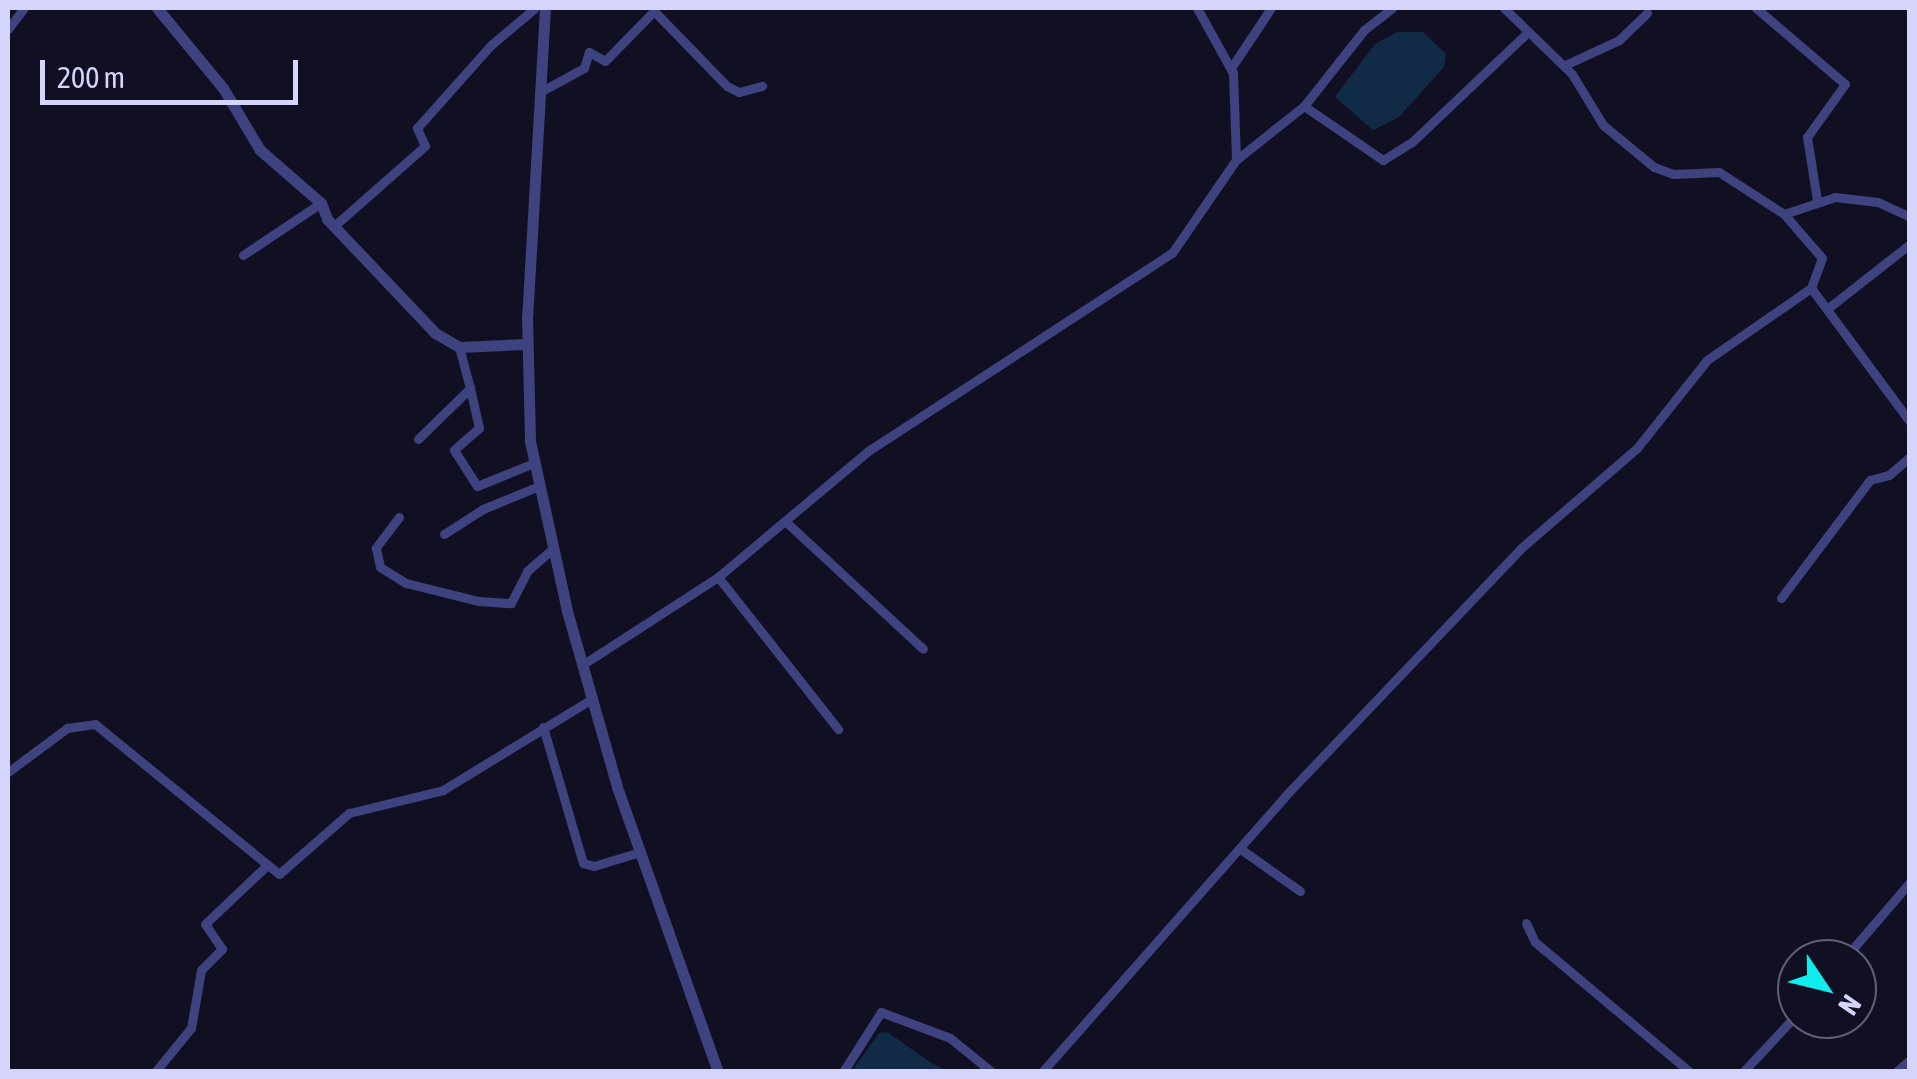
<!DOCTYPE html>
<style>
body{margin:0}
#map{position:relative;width:1917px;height:1079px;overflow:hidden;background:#111023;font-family:"Asap Condensed",sans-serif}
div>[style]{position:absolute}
.water>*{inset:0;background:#112b46}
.minor>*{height:9px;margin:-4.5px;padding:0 4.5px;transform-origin:4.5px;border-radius:4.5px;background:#3e427f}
.tertiary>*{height:11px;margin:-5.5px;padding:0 5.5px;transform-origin:5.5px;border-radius:5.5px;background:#3e427f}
span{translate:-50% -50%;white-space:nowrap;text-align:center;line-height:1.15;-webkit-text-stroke:10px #111023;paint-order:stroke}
.frame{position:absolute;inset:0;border:10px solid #d5d5fc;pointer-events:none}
.north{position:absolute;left:1777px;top:939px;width:100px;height:100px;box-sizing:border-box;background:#111023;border:2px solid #5f5f7a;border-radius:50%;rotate:125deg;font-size:28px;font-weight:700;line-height:40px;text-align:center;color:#d5d5fc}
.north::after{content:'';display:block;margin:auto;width:35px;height:45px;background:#0feeec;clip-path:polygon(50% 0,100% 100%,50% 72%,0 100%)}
.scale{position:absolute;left:40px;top:60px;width:258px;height:45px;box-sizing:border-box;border:5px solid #d5d5fc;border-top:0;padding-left:12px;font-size:30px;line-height:35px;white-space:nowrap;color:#d5d5fc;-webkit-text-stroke:8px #111023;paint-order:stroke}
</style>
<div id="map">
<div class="water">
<i style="clip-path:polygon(1397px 32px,1423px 32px,1446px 54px,1444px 67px,1399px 117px,1373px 130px,1335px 97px,1375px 44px)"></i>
<i style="clip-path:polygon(887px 1032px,930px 1062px,946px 1071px,852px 1071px,879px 1033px)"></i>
</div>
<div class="minor">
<i style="left:1197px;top:8px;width:74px;rotate:61deg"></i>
<i style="left:1233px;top:73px;width:87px;rotate:88deg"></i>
<i style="left:1504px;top:8px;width:95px;rotate:44.1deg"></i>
<i style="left:1572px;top:74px;width:60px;rotate:58.7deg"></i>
<i style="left:1603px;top:125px;width:66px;rotate:39.5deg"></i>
<i style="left:1654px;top:167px;width:20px;rotate:20deg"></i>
<i style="left:1673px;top:174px;width:46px;rotate:-2.5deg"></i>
<i style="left:1719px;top:172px;width:77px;rotate:32.9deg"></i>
<i style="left:1784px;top:214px;width:54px;rotate:-18.4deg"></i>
<i style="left:1835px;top:197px;width:43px;rotate:6.6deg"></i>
<i style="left:1878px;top:202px;width:35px;rotate:25deg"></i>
<i style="left:1756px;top:8px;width:117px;rotate:40.5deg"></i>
<i style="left:1845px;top:84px;width:65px;rotate:125.6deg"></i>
<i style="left:1807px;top:137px;width:64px;rotate:81deg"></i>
<i style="left:8px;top:29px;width:26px;rotate:-53deg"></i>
<i style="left:1565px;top:65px;width:60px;rotate:-24.8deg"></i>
<i style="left:1619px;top:40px;width:39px;rotate:-44deg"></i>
<i style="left:1231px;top:68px;width:72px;rotate:-56.3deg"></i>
<i style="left:540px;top:92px;width:50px;rotate:-28.6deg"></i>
<i style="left:584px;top:68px;width:17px;rotate:-73deg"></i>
<i style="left:589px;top:52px;width:18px;rotate:29deg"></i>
<i style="left:605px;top:61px;width:70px;rotate:-45.6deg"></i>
<i style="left:654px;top:11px;width:105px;rotate:45.8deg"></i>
<i style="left:727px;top:86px;width:13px;rotate:27deg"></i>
<i style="left:739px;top:92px;width:24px;rotate:-15deg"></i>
<i style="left:1304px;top:106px;width:96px;rotate:34.4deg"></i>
<i style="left:1383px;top:160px;width:34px;rotate:-32deg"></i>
<i style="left:1412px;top:142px;width:158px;rotate:-43.5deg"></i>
<i style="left:333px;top:227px;width:123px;rotate:-41.4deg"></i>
<i style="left:425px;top:146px;width:20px;rotate:-114deg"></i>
<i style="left:417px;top:128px;width:111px;rotate:-48.3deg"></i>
<i style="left:491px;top:45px;width:57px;rotate:-40.1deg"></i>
<i style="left:243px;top:255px;width:94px;rotate:-33.7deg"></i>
<i style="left:1811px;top:288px;width:167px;rotate:53.5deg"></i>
<i style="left:1827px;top:309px;width:105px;rotate:-38.1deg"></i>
<i style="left:470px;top:388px;width:41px;rotate:77.3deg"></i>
<i style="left:479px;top:428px;width:33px;rotate:139deg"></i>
<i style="left:454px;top:450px;width:43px;rotate:57.4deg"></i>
<i style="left:477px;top:486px;width:61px;rotate:-22deg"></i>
<i style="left:418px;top:439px;width:73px;rotate:-44.4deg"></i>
<i style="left:470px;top:388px;width:42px;rotate:-105deg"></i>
<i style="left:399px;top:517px;width:39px;rotate:127deg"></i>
<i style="left:376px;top:548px;width:19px;rotate:78deg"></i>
<i style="left:380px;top:567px;width:31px;rotate:32deg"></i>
<i style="left:406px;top:583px;width:75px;rotate:13.9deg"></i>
<i style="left:479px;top:601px;width:32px;rotate:4deg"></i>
<i style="left:511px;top:603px;width:36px;rotate:-63deg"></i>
<i style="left:527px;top:571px;width:33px;rotate:-41deg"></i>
<i style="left:785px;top:521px;width:188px;rotate:42.8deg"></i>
<i style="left:444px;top:534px;width:46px;rotate:-32.7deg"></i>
<i style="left:483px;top:509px;width:61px;rotate:-22.3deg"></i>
<i style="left:718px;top:577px;width:194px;rotate:51.7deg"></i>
<i style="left:1781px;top:598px;width:148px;rotate:-53deg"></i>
<i style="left:1870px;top:480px;width:20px;rotate:-15deg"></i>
<i style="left:1889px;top:475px;width:28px;rotate:-41deg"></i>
<i style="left:582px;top:665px;width:162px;rotate:-32.9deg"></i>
<i style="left:718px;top:577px;width:196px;rotate:-40deg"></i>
<i style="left:868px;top:451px;width:363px;rotate:-33.1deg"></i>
<i style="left:1172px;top:253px;width:113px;rotate:-55.5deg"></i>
<i style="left:1236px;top:160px;width:87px;rotate:-38.5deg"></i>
<i style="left:1304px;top:106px;width:97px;rotate:-51.7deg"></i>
<i style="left:1364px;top:30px;width:36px;rotate:-38deg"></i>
<i style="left:543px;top:727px;width:142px;rotate:73.6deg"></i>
<i style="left:583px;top:863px;width:11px;rotate:15deg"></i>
<i style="left:594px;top:866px;width:48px;rotate:-16.9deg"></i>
<i style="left:8px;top:772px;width:74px;rotate:-36.7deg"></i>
<i style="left:67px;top:728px;width:28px;rotate:-8deg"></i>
<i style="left:95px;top:724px;width:237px;rotate:39.2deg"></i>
<i style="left:279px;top:874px;width:93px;rotate:-41.1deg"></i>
<i style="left:349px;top:813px;width:97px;rotate:-13.7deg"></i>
<i style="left:443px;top:790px;width:176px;rotate:-31.5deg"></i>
<i style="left:1242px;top:850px;width:71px;rotate:35.3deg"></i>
<i style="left:1526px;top:923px;width:21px;rotate:65deg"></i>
<i style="left:1535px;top:942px;width:202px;rotate:40deg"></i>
<i style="left:1844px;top:959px;width:101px;rotate:-49.4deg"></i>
<i style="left:155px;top:1072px;width:57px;rotate:-50.7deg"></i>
<i style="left:191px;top:1028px;width:59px;rotate:-80.2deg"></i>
<i style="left:201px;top:970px;width:30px;rotate:-45deg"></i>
<i style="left:222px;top:949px;width:30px;rotate:-124deg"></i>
<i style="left:205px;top:924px;width:83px;rotate:-43.5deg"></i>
<i style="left:843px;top:1072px;width:71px;rotate:-57.7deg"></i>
<i style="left:881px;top:1012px;width:74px;rotate:20.6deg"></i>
<i style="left:950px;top:1038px;width:54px;rotate:39deg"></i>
<i style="left:1042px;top:1072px;width:369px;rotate:-48.6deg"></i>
<i style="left:1286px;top:795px;width:340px;rotate:-46.4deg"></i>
<i style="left:1520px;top:549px;width:155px;rotate:-40.8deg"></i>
<i style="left:1637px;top:448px;width:112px;rotate:-51.5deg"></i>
<i style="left:1707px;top:360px;width:126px;rotate:-34.7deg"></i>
<i style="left:1811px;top:288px;width:32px;rotate:-70deg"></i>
<i style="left:1822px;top:258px;width:58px;rotate:-130.8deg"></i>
<i style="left:1743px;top:1072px;width:79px;rotate:-47deg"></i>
<i style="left:1896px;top:1072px;width:18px;rotate:-41deg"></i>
</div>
<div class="tertiary">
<i style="left:157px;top:8px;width:104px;rotate:50.5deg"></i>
<i style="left:223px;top:88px;width:72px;rotate:59.2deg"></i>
<i style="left:260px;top:150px;width:81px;rotate:41deg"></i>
<i style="left:321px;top:203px;width:17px;rotate:69deg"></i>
<i style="left:327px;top:219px;width:157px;rotate:46.5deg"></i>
<i style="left:435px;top:333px;width:28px;rotate:30deg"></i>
<i style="left:459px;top:347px;width:67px;rotate:-2.6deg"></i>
<i style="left:545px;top:8px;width:309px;rotate:93.3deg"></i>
<i style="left:527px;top:316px;width:125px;rotate:88.6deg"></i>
<i style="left:530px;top:441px;width:174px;rotate:77.7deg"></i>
<i style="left:567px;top:611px;width:183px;rotate:74.1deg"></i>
<i style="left:617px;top:787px;width:302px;rotate:70.5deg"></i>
</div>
<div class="frame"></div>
<div class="north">N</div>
<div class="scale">200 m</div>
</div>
